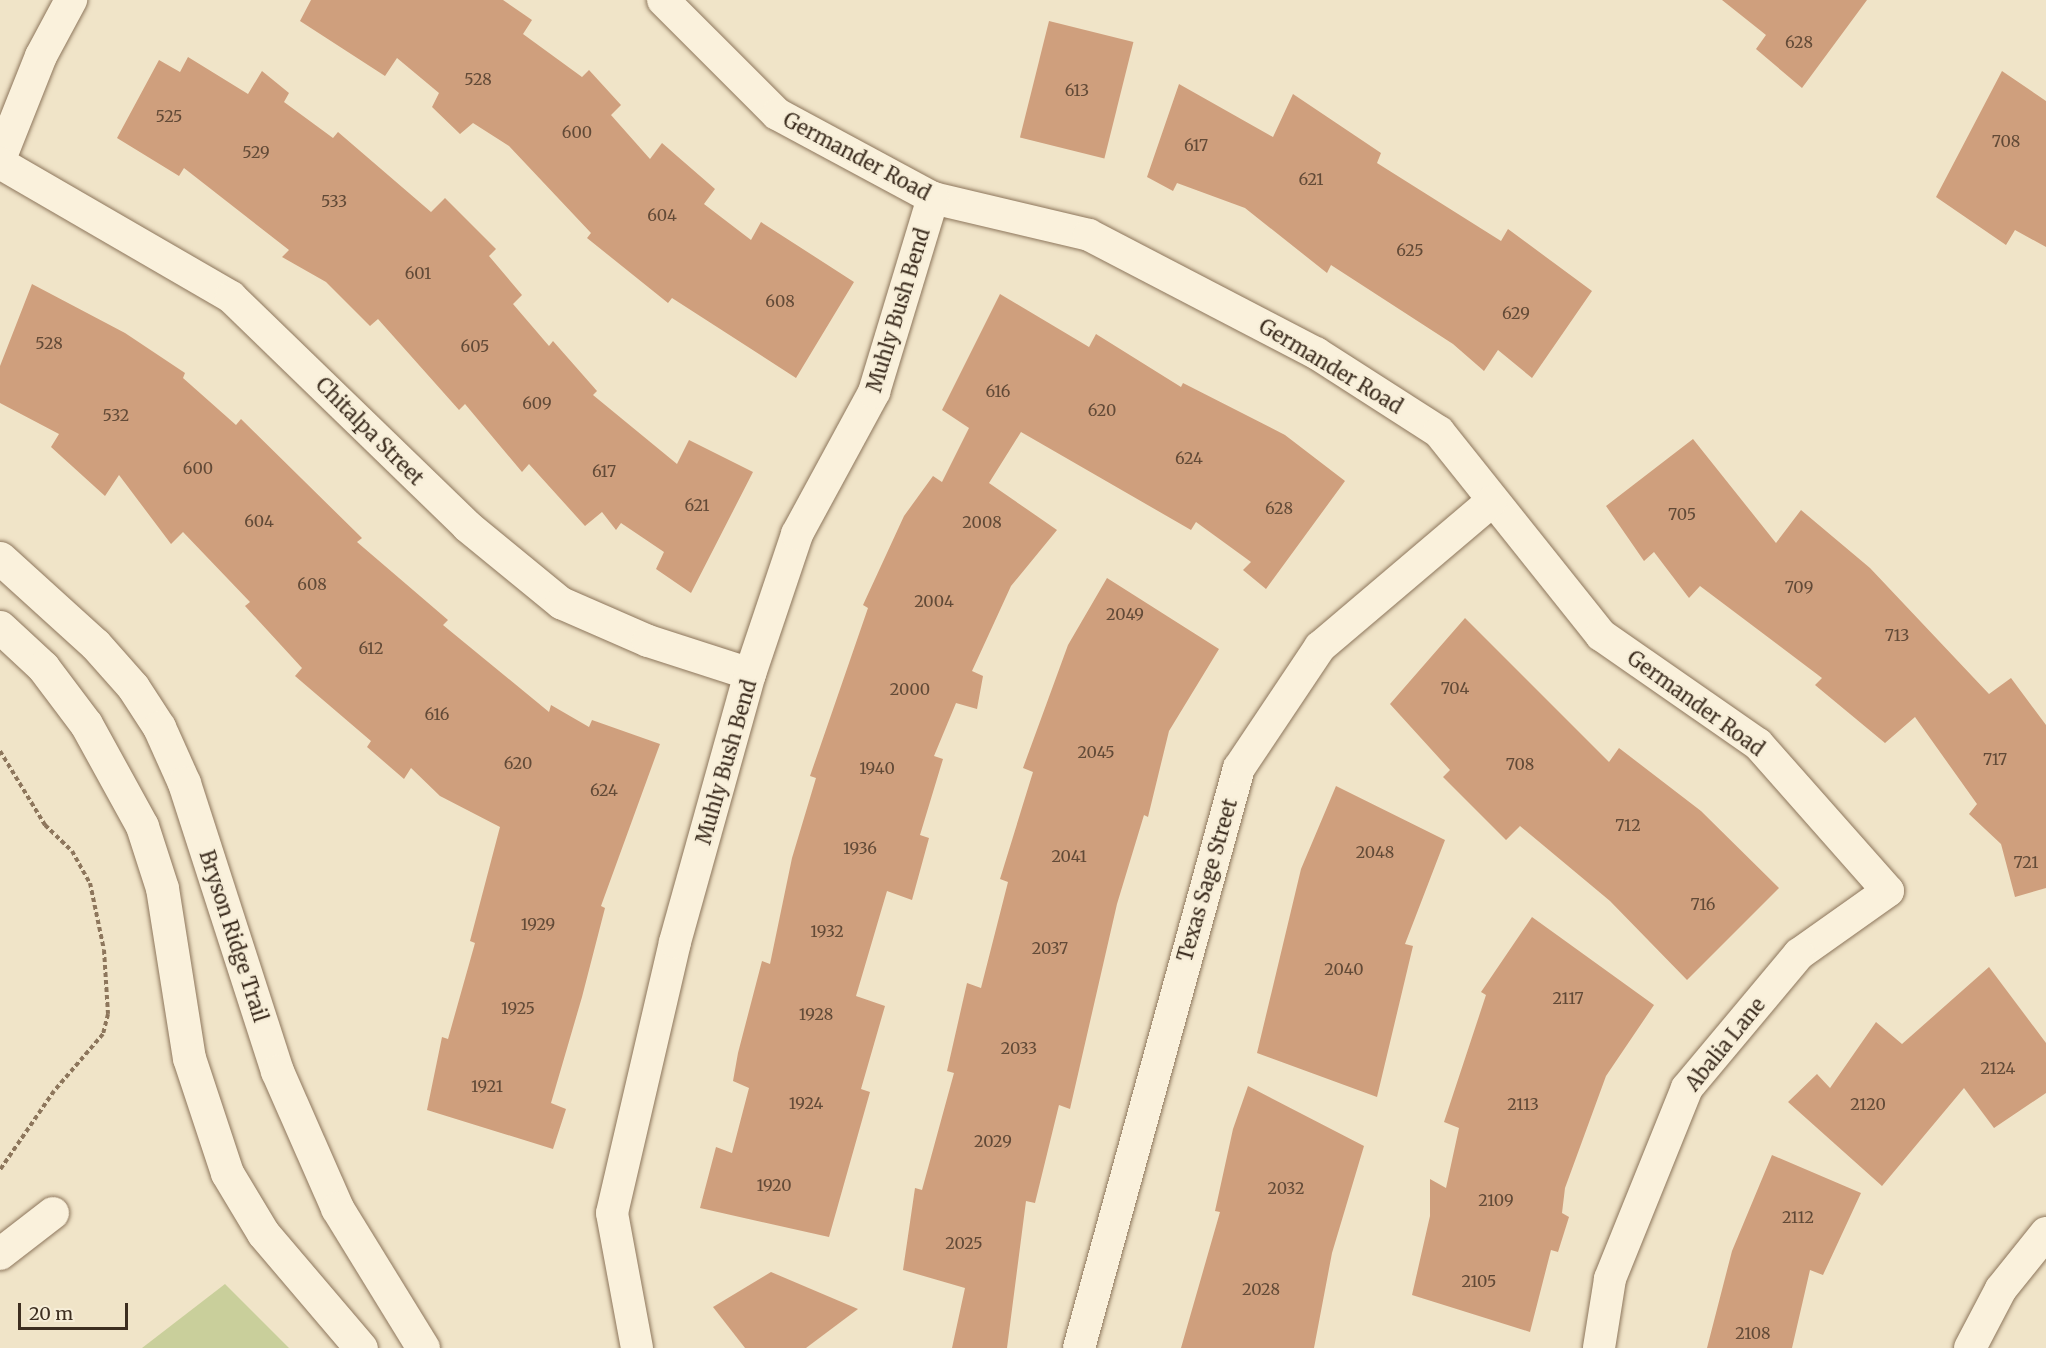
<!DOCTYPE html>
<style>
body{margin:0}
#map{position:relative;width:2046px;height:1348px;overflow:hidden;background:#f0e4c8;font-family:Merriweather,serif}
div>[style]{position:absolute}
.green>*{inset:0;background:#c9cf9b}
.building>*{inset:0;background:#cf9f7d;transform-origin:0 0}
.path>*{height:4px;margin-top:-2px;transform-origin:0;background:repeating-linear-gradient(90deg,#8d765c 0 4.5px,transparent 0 7.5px)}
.roads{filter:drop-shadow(0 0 2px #8d765c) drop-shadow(0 0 2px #8d765c)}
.minor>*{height:32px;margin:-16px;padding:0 16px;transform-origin:16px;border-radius:16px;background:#faf1dc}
.tertiary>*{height:33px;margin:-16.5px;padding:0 16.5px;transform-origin:16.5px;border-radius:16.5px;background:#faf1dc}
span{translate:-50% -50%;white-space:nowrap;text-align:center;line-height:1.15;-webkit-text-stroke:4.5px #f7eed8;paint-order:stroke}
.number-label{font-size:16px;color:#624a37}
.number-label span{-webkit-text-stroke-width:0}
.street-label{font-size:20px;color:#3d2e20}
.scale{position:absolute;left:18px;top:1303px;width:110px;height:27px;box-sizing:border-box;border:3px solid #3d2e20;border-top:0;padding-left:8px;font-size:18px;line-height:21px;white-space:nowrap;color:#3d2e20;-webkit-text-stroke:4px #f7eed8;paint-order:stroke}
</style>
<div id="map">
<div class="green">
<i style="clip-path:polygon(225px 1284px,289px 1348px,142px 1348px)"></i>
</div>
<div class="building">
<i style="clip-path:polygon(311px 0,503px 0,532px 20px,523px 34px,582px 77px,589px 70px,621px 105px,611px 115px,650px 159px,662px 143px,715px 189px,704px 204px,751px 240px,761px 222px,854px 282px,796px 378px,672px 298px,668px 303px,587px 238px,591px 233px,509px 146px,473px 123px,460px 134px,432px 107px,439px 93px,397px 58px,385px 76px,300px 21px)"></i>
<i style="clip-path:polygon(1722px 0,1867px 0,1802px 88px,1756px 49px,1766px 35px)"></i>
<i style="left:1049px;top:21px;width:87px;height:120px;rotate:14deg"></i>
<i style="clip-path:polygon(188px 57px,248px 94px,262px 71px,289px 93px,284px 102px,333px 138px,338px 132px,431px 212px,445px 198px,496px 249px,489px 256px,522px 295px,513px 304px,549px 346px,553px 341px,597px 391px,593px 395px,677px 464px,689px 440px,753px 472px,691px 593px,656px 569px,664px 552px,621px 523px,616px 530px,602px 512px,585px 526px,529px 464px,522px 472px,465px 404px,459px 410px,378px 319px,370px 326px,326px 282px,282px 257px,289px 250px,184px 168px,179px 176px,117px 138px,159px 60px,180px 72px)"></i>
<i style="clip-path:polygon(2002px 71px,2046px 101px,2046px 247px,2015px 230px,2006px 245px,1936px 197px)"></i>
<i style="clip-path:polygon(1179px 84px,1273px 137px,1293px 94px,1381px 153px,1377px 163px,1501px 241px,1508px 229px,1592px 291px,1532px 378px,1498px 350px,1484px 371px,1453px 344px,1331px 265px,1327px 273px,1245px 208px,1177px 183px,1173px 191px,1147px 177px)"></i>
<i style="clip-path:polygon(32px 284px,125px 333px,185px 373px,183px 378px,236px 425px,241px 419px,362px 538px,357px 542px,448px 620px,443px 625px,549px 712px,551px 705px,589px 727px,592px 720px,660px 744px,601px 906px,605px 908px,582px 997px,551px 1103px,566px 1109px,553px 1149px,427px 1110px,442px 1037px,448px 1039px,475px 943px,470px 941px,500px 827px,440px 796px,411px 768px,404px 779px,367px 747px,371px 741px,295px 676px,302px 668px,245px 606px,250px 602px,183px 532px,171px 544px,119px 475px,105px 496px,51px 447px,59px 434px,0 403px,0 366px)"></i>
<i style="clip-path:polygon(1000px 294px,1089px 347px,1096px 334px,1181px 387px,1183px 383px,1285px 435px,1345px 481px,1266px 589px,1243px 570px,1251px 562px,1196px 522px,1191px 530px,1021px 432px,989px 483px,1057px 530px,1011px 586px,972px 671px,983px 676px,977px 709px,956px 703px,934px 756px,943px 759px,920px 835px,929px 838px,912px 900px,887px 891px,856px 996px,885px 1006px,861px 1089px,870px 1092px,829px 1237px,700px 1208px,716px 1147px,732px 1153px,749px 1088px,733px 1081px,738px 1053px,762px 961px,770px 964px,792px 858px,816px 778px,810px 776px,868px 608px,863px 605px,904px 516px,933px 476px,942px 482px,969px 428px,942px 410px)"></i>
<i style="clip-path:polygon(1693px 439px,1776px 543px,1801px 510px,1870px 568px,1989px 694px,2011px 678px,2046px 725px,2046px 888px,2015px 897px,2001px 844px,1969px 814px,1977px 804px,1915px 717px,1885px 743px,1815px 685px,1822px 678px,1700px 586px,1689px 598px,1654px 552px,1644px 561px,1606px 506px)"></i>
<i style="clip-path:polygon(1107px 578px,1219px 649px,1169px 731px,1148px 817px,1144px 815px,1117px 904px,1070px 1109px,1059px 1105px,1035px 1203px,1026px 1201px,1007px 1348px,952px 1348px,965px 1288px,903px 1270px,915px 1188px,922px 1190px,954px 1073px,947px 1071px,967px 983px,981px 988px,1008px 882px,1000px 879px,1033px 772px,1023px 768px,1068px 645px)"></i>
<i style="clip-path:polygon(1465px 618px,1609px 762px,1619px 748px,1701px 811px,1779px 888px,1687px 980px,1610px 901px,1520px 826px,1506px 840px,1443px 777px,1450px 770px,1390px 704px)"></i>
<i style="clip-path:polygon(1336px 786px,1445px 840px,1405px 944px,1413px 946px,1377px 1097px,1257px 1053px,1301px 869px)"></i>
<i style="clip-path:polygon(1532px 917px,1654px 1005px,1606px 1076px,1565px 1188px,1562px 1213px,1569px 1217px,1558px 1252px,1551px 1250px,1530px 1332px,1412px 1295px,1430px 1216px,1430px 1179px,1446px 1188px,1459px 1128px,1444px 1122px,1486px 995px,1481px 992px)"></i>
<i style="clip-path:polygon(1989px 967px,2046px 1043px,2046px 1093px,1994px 1128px,1964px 1088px,1882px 1186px,1788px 1102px,1817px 1074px,1830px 1088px,1876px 1022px,1902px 1044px)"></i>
<i style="clip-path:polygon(1248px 1086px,1364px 1146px,1332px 1253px,1314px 1348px,1181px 1348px,1220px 1212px,1215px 1211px,1233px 1129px)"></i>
<i style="clip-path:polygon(1772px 1155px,1861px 1193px,1823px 1275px,1810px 1270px,1792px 1348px,1707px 1348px,1732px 1251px)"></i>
<i style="clip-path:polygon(771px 1272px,858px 1309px,806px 1348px,745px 1348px,713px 1307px)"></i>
</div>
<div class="path">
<i style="left:0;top:751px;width:87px;rotate:58.7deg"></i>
<i style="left:45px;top:825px;width:37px;rotate:44deg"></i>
<i style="left:72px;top:851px;width:37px;rotate:61deg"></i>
<i style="left:90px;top:883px;width:68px;rotate:78.2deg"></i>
<i style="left:104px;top:950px;width:64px;rotate:86.4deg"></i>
<i style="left:108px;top:1014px;width:21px;rotate:104deg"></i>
<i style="left:103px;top:1034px;width:75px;rotate:130.7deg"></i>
<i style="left:54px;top:1091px;width:96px;rotate:124.4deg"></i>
</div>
<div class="roads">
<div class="minor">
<i style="left:663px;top:0;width:161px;rotate:45deg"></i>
<i style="left:777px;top:114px;width:177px;rotate:28.3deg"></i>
<i style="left:933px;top:198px;width:160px;rotate:13.3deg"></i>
<i style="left:1089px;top:235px;width:256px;rotate:27.5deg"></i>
<i style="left:1316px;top:353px;width:146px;rotate:32.7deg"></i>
<i style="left:1439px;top:432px;width:260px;rotate:51.4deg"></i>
<i style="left:1601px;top:635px;width:191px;rotate:34.8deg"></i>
<i style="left:1758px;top:744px;width:196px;rotate:48.5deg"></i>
<i style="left:1888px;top:891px;width:109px;rotate:144.7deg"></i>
<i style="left:1799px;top:954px;width:175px;rotate:129.9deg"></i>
<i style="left:1687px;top:1088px;width:206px;rotate:112deg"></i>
<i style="left:1610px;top:1279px;width:70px;rotate:99.1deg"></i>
<i style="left:0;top:159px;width:111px;rotate:-68.3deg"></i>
<i style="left:41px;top:56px;width:64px;rotate:-61.8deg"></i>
<i style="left:0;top:163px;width:267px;rotate:30.1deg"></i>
<i style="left:231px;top:297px;width:329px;rotate:44.1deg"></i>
<i style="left:467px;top:526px;width:122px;rotate:39.3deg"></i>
<i style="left:561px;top:603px;width:95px;rotate:23.6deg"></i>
<i style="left:648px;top:641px;width:107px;rotate:17.9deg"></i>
<i style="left:0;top:1254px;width:67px;rotate:-37.7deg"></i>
<i style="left:637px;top:1348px;width:137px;rotate:-100.5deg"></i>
<i style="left:612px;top:1213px;width:278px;rotate:-76.9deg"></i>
<i style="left:675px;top:942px;width:278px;rotate:-74.4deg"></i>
<i style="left:750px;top:674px;width:148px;rotate:-71.4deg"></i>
<i style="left:797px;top:534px;width:162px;rotate:-61.5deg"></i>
<i style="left:874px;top:392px;width:203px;rotate:-73.1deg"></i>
<i style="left:1079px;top:1348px;width:602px;rotate:-74.58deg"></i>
<i style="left:1239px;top:768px;width:146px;rotate:-56.2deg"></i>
<i style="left:1320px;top:647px;width:224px;rotate:-40.3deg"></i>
<i style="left:1970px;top:1348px;width:67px;rotate:-62.3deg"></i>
<i style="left:2001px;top:1289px;width:72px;rotate:-51.2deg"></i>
</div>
<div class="tertiary">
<i style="left:0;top:558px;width:128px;rotate:42.2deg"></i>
<i style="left:95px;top:644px;width:57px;rotate:48.5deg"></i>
<i style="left:133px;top:687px;width:48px;rotate:57deg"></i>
<i style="left:159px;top:727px;width:61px;rotate:65.9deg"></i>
<i style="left:184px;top:783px;width:303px;rotate:72.1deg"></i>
<i style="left:277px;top:1071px;width:150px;rotate:66.3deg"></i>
<i style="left:337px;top:1208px;width:164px;rotate:58.4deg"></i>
<i style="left:0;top:627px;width:59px;rotate:42.9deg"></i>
<i style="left:43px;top:667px;width:71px;rotate:53deg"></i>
<i style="left:86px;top:724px;width:116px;rotate:61.2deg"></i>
<i style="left:142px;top:826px;width:65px;rotate:72.1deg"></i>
<i style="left:162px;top:888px;width:172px;rotate:81deg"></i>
<i style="left:189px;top:1058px;width:121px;rotate:71.7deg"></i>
<i style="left:227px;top:1173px;width:70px;rotate:59deg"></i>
<i style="left:263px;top:1233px;width:151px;rotate:49.6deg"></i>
</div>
</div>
<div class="number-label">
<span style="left:1799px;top:42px">628</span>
<span style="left:478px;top:79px">528</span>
<span style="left:1077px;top:90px">613</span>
<span style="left:169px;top:116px">525</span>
<span style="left:577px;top:132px">600</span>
<span style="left:2006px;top:141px">708</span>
<span style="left:1196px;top:145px">617</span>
<span style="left:256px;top:152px">529</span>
<span style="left:1311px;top:179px">621</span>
<span style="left:334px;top:201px">533</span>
<span style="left:662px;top:215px">604</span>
<span style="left:1410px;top:250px">625</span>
<span style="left:418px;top:273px">601</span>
<span style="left:780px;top:301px">608</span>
<span style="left:1516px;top:313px">629</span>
<span style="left:49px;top:343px">528</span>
<span style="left:475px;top:346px">605</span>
<span style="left:998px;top:391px">616</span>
<span style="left:537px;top:403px">609</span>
<span style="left:1102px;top:410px">620</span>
<span style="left:116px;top:415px">532</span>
<span style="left:1189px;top:458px">624</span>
<span style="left:198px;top:468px">600</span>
<span style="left:604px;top:471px">617</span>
<span style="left:697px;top:505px">621</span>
<span style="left:1279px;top:508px">628</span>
<span style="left:1682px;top:514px">705</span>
<span style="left:259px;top:521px">604</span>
<span style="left:982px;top:522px">2008</span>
<span style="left:312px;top:584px">608</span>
<span style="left:1799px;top:587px">709</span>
<span style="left:934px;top:601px">2004</span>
<span style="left:1125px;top:614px">2049</span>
<span style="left:1897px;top:635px">713</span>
<span style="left:371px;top:648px">612</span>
<span style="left:1455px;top:688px">704</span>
<span style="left:910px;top:689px">2000</span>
<span style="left:437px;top:714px">616</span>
<span style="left:1096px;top:752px">2045</span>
<span style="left:1995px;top:759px">717</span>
<span style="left:518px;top:763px">620</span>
<span style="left:1520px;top:764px">708</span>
<span style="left:877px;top:768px">1940</span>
<span style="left:604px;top:790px">624</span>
<span style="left:1628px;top:825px">712</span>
<span style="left:860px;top:848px">1936</span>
<span style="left:1375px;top:852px">2048</span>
<span style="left:1069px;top:856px">2041</span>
<span style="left:2026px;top:862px">721</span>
<span style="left:1703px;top:904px">716</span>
<span style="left:538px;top:924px">1929</span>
<span style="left:827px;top:931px">1932</span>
<span style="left:1050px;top:948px">2037</span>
<span style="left:1344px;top:969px">2040</span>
<span style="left:1568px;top:998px">2117</span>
<span style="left:518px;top:1008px">1925</span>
<span style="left:816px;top:1014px">1928</span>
<span style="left:1019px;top:1048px">2033</span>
<span style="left:1998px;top:1068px">2124</span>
<span style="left:487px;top:1086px">1921</span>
<span style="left:806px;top:1103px">1924</span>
<span style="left:1523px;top:1104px">2113</span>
<span style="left:1868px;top:1104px">2120</span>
<span style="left:993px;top:1141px">2029</span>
<span style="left:774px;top:1185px">1920</span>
<span style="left:1286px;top:1188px">2032</span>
<span style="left:1496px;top:1200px">2109</span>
<span style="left:1798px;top:1217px">2112</span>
<span style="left:964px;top:1243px">2025</span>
<span style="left:1479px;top:1281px">2105</span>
<span style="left:1261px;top:1289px">2028</span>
<span style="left:1753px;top:1333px">2108</span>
</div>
<div class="street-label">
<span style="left:857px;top:156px;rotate:28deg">Germander Road</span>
<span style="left:898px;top:310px;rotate:-73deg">Muhly Bush Bend</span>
<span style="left:1331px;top:366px;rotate:31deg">Germander Road</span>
<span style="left:370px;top:431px;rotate:45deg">Chitalpa Street</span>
<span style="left:1696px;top:703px;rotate:36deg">Germander Road</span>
<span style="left:726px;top:762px;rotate:-74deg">Muhly Bush Bend</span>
<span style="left:1207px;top:880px;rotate:-74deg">Texas Sage Street</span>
<span style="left:234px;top:936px;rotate:72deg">Bryson Ridge Trail</span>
<span style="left:1725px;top:1044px;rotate:-51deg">Abalia Lane</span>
</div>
<div class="scale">20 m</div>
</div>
